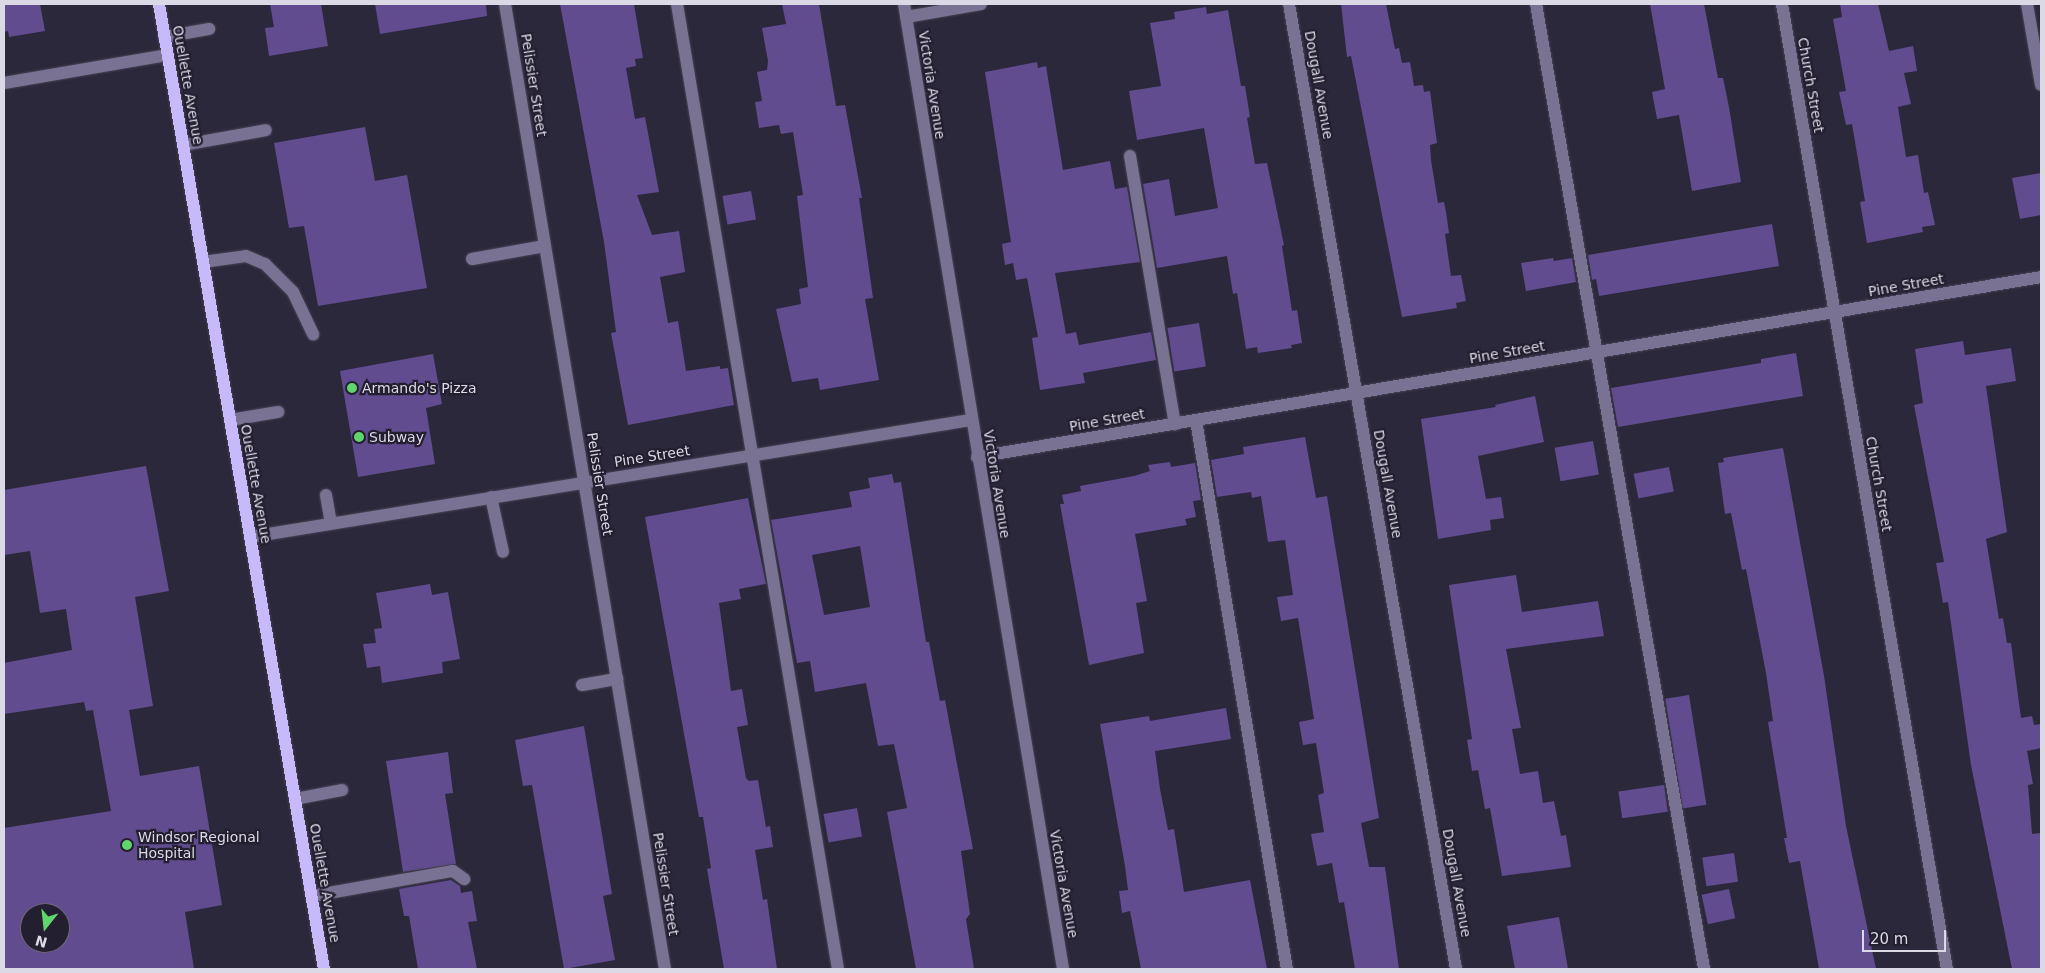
<!DOCTYPE html>
<style>
body{margin:0}
#map{position:relative;width:2045px;height:973px;overflow:hidden;background:#2c283b;font-family:"DejaVu Sans",sans-serif}
div>[style]{position:absolute}
.building>*{inset:0;background:#604c8f;transform-origin:0 0}
.roads{filter:drop-shadow(0 0 1px #484456) drop-shadow(0 0 1px #484456)}
.minor>*{height:12px;margin:-6px;padding:0 6px;transform-origin:6px;border-radius:6px;background:#7a7292}
.major>*{height:12px;margin:-6px;padding:0 6px;transform-origin:6px;border-radius:6px;background:#c9b9fa}
.dots>*{width:14px;height:14px;translate:-50% -50%;box-sizing:border-box;border:2px solid #231e30;border-radius:50%}
span{translate:-50% -50%;white-space:nowrap;text-align:center;line-height:1.15;-webkit-text-stroke:4.5px #231e30;paint-order:stroke}
.street-label{font-size:14px;color:#dbd9e5}
.poi-label{font-size:14px;color:#dbd9e5}
.left{translate:0 -50%;text-align:left}
.frame{position:absolute;inset:0;border:5px solid #dbd9e5;pointer-events:none}
.north{position:absolute;left:20px;top:903px;width:50px;height:50px;box-sizing:border-box;background:#231e30;border:1px solid #6d6978;border-radius:50%;rotate:196deg;font-size:14px;font-weight:700;line-height:20px;text-align:center;color:#dbd9e5}
.north::after{content:'';display:block;margin:auto;width:18px;height:22px;background:#60d56b;clip-path:polygon(50% 0,100% 100%,50% 72%,0 100%)}
.scale{position:absolute;left:1862px;top:930px;width:84px;height:22px;box-sizing:border-box;border:2px solid #dbd9e5;border-top:0;padding-left:6px;font-size:15px;line-height:18px;white-space:nowrap;color:#dbd9e5;-webkit-text-stroke:4px #231e30;paint-order:stroke}
</style>
<div id="map">
<div class="building">
<i style="clip-path:polygon(4px 4px,40px 4px,45px 31px,9px 37px,8px 31px,4px 32px)"></i>
<i style="clip-path:polygon(270px 4px,321px 4px,328px 46px,269px 56px,265px 28px,274px 27px)"></i>
<i style="clip-path:polygon(375px 4px,486px 4px,487px 16px,380px 34px)"></i>
<i style="clip-path:polygon(560px 4px,634px 4px,643px 58px,635px 59px,636px 66px,626px 68px,635px 119px,645px 117px,659px 192px,637px 195px,652px 235px,679px 231px,685px 272px,660px 277px,668px 323px,678px 321px,686px 371px,720px 366px,720px 369px,728px 368px,734px 405px,628px 425px,611px 333px,616px 332px,604px 242px)"></i>
<i style="clip-path:polygon(782px 4px,819px 4px,836px 106px,845px 105px,862px 198px,859px 198px,873px 298px,865px 299px,879px 380px,820px 390px,818px 378px,792px 382px,776px 309px,801px 304px,799px 289px,808px 287px,797px 196px,803px 195px,793px 132px,781px 134px,779px 125px,759px 128px,755px 102px,762px 101px,757px 72px,767px 70px,768px 61px,762px 28px,786px 24px)"></i>
<i style="clip-path:polygon(1341px 4px,1386px 4px,1395px 49px,1399px 48px,1402px 63px,1410px 62px,1414px 86px,1423px 85px,1424px 92px,1430px 91px,1437px 143px,1430px 145px,1431px 160px,1438px 203px,1444px 202px,1446px 212px,1449px 233px,1445px 234px,1451px 276px,1461px 275px,1466px 301px,1456px 303px,1457px 308px,1402px 317px,1351px 56px,1347px 57px)"></i>
<i style="clip-path:polygon(1650px 4px,1704px 4px,1718px 78px,1723px 78px,1729px 107px,1741px 182px,1692px 191px,1679px 115px,1657px 119px,1652px 92px,1665px 89px)"></i>
<i style="clip-path:polygon(1840px 4px,1878px 4px,1889px 51px,1913px 46px,1917px 71px,1904px 73px,1911px 104px,1898px 107px,1906px 157px,1918px 155px,1924px 193px,1928px 192px,1935px 225px,1922px 227px,1923px 232px,1867px 243px,1860px 202px,1865px 201px,1852px 124px,1846px 125px,1839px 92px,1846px 91px,1833px 19px,1842px 17px)"></i>
<i style="clip-path:polygon(1206px 7px,1207px 14px,1228px 10px,1241px 86px,1245px 86px,1250px 117px,1247px 118px,1255px 164px,1267px 163px,1284px 245px,1282px 246px,1292px 311px,1297px 310px,1302px 343px,1291px 345px,1292px 348px,1258px 353px,1257px 347px,1246px 349px,1237px 293px,1233px 294px,1227px 256px,1157px 268px,1143px 184px,1169px 179px,1175px 216px,1218px 208px,1204px 128px,1137px 140px,1129px 91px,1161px 86px,1150px 23px,1175px 19px,1174px 12px)"></i>
<i style="clip-path:polygon(1037px 62px,1038px 68px,1046px 66px,1063px 170px,1110px 161px,1115px 189px,1127px 187px,1140px 262px,1055px 273px,1066px 334px,1076px 332px,1079px 345px,1151px 332px,1156px 360px,1083px 373px,1085px 383px,1040px 390px,1032px 338px,1038px 337px,1027px 278px,1016px 280px,1013px 263px,1005px 265px,1002px 244px,1011px 242px,985px 72px)"></i>
<i style="clip-path:polygon(365px 127px,375px 181px,407px 175px,427px 288px,318px 306px,304px 226px,289px 228px,274px 143px)"></i>
<i style="clip-path:polygon(2041px 173px,2041px 215px,2020px 219px,2012px 178px)"></i>
<i style="left:751px;top:191px;width:29px;height:29px;rotate:80deg"></i>
<i style="clip-path:polygon(1772px 224px,1779px 266px,1599px 296px,1596px 279px,1592px 280px,1588px 255px)"></i>
<i style="clip-path:polygon(1553px 258px,1554px 261px,1572px 258px,1576px 282px,1526px 291px,1521px 263px)"></i>
<i style="left:1199px;top:323px;width:44px;height:32px;rotate:81deg"></i>
<i style="clip-path:polygon(1963px 341px,1965px 355px,2011px 348px,2016px 381px,1986px 386px,2007px 532px,1986px 539px,1999px 619px,2003px 618px,2007px 643px,2011px 643px,2021px 718px,2032px 716px,2034px 725px,2041px 724px,2041px 748px,2027px 751px,2033px 784px,2028px 785px,2032px 834px,2041px 833px,2041px 969px,2012px 969px,1971px 765px,1948px 602px,1943px 603px,1936px 563px,1944px 562px,1914px 405px,1923px 403px,1915px 349px)"></i>
<i style="clip-path:polygon(1796px 353px,1803px 396px,1618px 427px,1611px 388px,1761px 363px,1761px 359px)"></i>
<i style="clip-path:polygon(433px 354px,442px 404px,426px 408px,435px 464px,358px 477px,340px 371px)"></i>
<i style="clip-path:polygon(1535px 396px,1544px 442px,1478px 456px,1486px 499px,1501px 497px,1504px 518px,1490px 520px,1491px 530px,1438px 539px,1421px 419px,1496px 407px,1495px 405px)"></i>
<i style="clip-path:polygon(1305px 437px,1316px 498px,1327px 496px,1379px 818px,1361px 823px,1369px 867px,1385px 867px,1399px 969px,1355px 969px,1344px 902px,1339px 903px,1332px 863px,1317px 866px,1311px 834px,1324px 832px,1318px 795px,1324px 793px,1316px 743px,1303px 745px,1299px 722px,1314px 719px,1298px 618px,1281px 621px,1277px 597px,1293px 595px,1285px 540px,1268px 542px,1261px 496px,1252px 498px,1251px 492px,1217px 497px,1211px 460px,1244px 454px,1243px 447px)"></i>
<i style="left:1593px;top:441px;width:34px;height:39px;rotate:80deg"></i>
<i style="clip-path:polygon(1783px 448px,1824px 676px,1846px 826px,1876px 969px,1819px 969px,1800px 861px,1789px 863px,1784px 838px,1787px 838px,1768px 722px,1773px 721px,1766px 673px,1746px 569px,1742px 570px,1731px 513px,1725px 514px,1718px 463px,1724px 462px,1723px 458px)"></i>
<i style="clip-path:polygon(1170px 462px,1171px 467px,1195px 463px,1201px 500px,1193px 501px,1196px 517px,1185px 519px,1187px 525px,1135px 534px,1147px 601px,1136px 603px,1144px 653px,1089px 665px,1060px 504px,1064px 504px,1062px 495px,1081px 491px,1080px 486px,1134px 476px,1150px 471px,1148px 465px)"></i>
<i style="clip-path:polygon(evenodd,146px 466px,169px 591px,135px 597px,153px 706px,129px 710px,140px 776px,199px 766px,222px 905px,185px 912px,194px 969px,4px 969px,4px 828px,111px 811px,93px 710px,86px 711px,84px 702px,4px 714px,4px 663px,72px 650px,66px 609px,40px 613px,30px 551px,4px 555px,4px 490px,146px 466px,30px 913px,60px 913px,60px 943px,30px 943px,30px 913px)"></i>
<i style="left:1669px;top:467px;width:25px;height:36px;rotate:79deg"></i>
<i style="clip-path:polygon(evenodd,892px 474px,894px 483px,901px 482px,926px 642px,929px 642px,940px 701px,945px 700px,973px 849px,961px 851px,970px 914px,966px 919px,974px 969px,916px 969px,887px 812px,907px 808px,894px 744px,878px 746px,866px 683px,815px 692px,810px 661px,797px 663px,771px 520px,852px 507px,849px 492px,870px 488px,868px 478px,892px 474px,860px 546px,870px 607px,824px 615px,812px 555px,860px 546px)"></i>
<i style="clip-path:polygon(748px 498px,766px 584px,739px 589px,741px 599px,719px 603px,731px 691px,742px 689px,748px 725px,737px 727px,746px 778px,749px 781px,758px 780px,766px 827px,770px 826px,773px 847px,755px 850px,763px 900px,767px 899px,777px 969px,724px 969px,707px 869px,711px 868px,703px 817px,699px 817px,645px 517px)"></i>
<i style="clip-path:polygon(1516px 575px,1522px 612px,1598px 601px,1604px 636px,1506px 649px,1521px 728px,1512px 729px,1520px 774px,1538px 771px,1543px 803px,1554px 801px,1561px 836px,1566px 835px,1571px 867px,1502px 876px,1490px 808px,1485px 809px,1478px 770px,1472px 771px,1467px 740px,1472px 739px,1449px 585px)"></i>
<i style="clip-path:polygon(430px 584px,432px 595px,448px 592px,460px 659px,442px 662px,443px 673px,382px 683px,380px 666px,367px 668px,363px 644px,376px 643px,374px 629px,382px 628px,376px 593px)"></i>
<i style="left:1689px;top:695px;width:111px;height:24px;rotate:81deg"></i>
<i style="clip-path:polygon(1226px 708px,1231px 739px,1155px 751px,1160px 789px,1168px 830px,1174px 829px,1184px 892px,1250px 880px,1267px 969px,1141px 969px,1130px 911px,1122px 913px,1119px 891px,1128px 890px,1125px 866px,1100px 724px,1149px 716px,1150px 721px)"></i>
<i style="clip-path:polygon(584px 726px,612px 894px,603px 896px,615px 960px,564px 969px,532px 785px,523px 786px,515px 740px)"></i>
<i style="clip-path:polygon(448px 752px,453px 793px,445px 794px,456px 864px,403px 872px,386px 761px)"></i>
<i style="left:1664px;top:785px;width:27px;height:46px;rotate:82deg"></i>
<i style="left:857px;top:808px;width:29px;height:34px;rotate:80deg"></i>
<i style="left:1734px;top:853px;width:29px;height:32px;rotate:82deg"></i>
<i style="clip-path:polygon(451px 880px,460px 886px,461px 893px,472px 891px,477px 921px,468px 922px,477px 969px,418px 969px,409px 916px,404px 916px,399px 889px)"></i>
<i style="left:1729px;top:889px;width:30px;height:28px;rotate:78deg"></i>
<i style="clip-path:polygon(1559px 917px,1568px 969px,1515px 969px,1507px 926px)"></i>
</div>
<div class="roads">
<div class="minor">
<i style="left:505px;top:4px;width:978px;rotate:80.59deg"></i>
<i style="left:677px;top:4px;width:978px;rotate:80.53deg"></i>
<i style="left:904px;top:4px;width:978px;rotate:80.64deg"></i>
<i style="left:1289px;top:4px;width:979px;rotate:80.18deg"></i>
<i style="left:1536px;top:4px;width:980px;rotate:80.12deg"></i>
<i style="left:1782px;top:4px;width:979px;rotate:80.3deg"></i>
<i style="left:2027px;top:4px;width:82px;rotate:80.2deg"></i>
<i style="left:906px;top:17px;width:76px;rotate:-9.8deg"></i>
<i style="left:164px;top:37px;width:46px;rotate:-10.1deg"></i>
<i style="left:4px;top:83px;width:165px;rotate:-9.7deg"></i>
<i style="left:183px;top:145px;width:84px;rotate:-10.2deg"></i>
<i style="left:1130px;top:156px;width:272px;rotate:80.5deg"></i>
<i style="left:472px;top:259px;width:74px;rotate:-10.1deg"></i>
<i style="left:203px;top:262px;width:43px;rotate:-7.9deg"></i>
<i style="left:246px;top:256px;width:21px;rotate:23deg"></i>
<i style="left:265px;top:264px;width:40px;rotate:45deg"></i>
<i style="left:293px;top:292px;width:47px;rotate:64.5deg"></i>
<i style="left:230px;top:420px;width:49px;rotate:-9.5deg"></i>
<i style="left:1196px;top:420px;width:556px;rotate:80.59deg"></i>
<i style="left:977px;top:457px;width:1079px;rotate:-9.6deg"></i>
<i style="left:326px;top:495px;width:28px;rotate:80deg"></i>
<i style="left:491px;top:497px;width:56px;rotate:77.7deg"></i>
<i style="left:250px;top:537px;width:730px;rotate:-9.22deg"></i>
<i style="left:582px;top:685px;width:36px;rotate:-10deg"></i>
<i style="left:295px;top:799px;width:48px;rotate:-10.8deg"></i>
<i style="left:312px;top:896px;width:143px;rotate:-10.1deg"></i>
<i style="left:453px;top:871px;width:14px;rotate:36deg"></i>
</div>
<div class="major">
<i style="left:159px;top:4px;width:979px;rotate:80.3deg"></i>
</div>
</div>
<div class="dots">
<i style="left:352px;top:388px;background:#60d56b"></i>
<i style="left:359px;top:437px;background:#60d56b"></i>
<i style="left:127px;top:845px;background:#60d56b"></i>
</div>
<div class="street-label">
<span style="left:188px;top:85px;rotate:80deg">Ouellette Avenue</span>
<span style="left:534px;top:85px;rotate:81deg">Pelissier Street</span>
<span style="left:932px;top:85px;rotate:81deg">Victoria Avenue</span>
<span style="left:1319px;top:85px;rotate:80deg">Dougall Avenue</span>
<span style="left:1811px;top:85px;rotate:80deg">Church Street</span>
<span style="left:1906px;top:285px;rotate:-10deg">Pine Street</span>
<span style="left:1507px;top:352px;rotate:-10deg">Pine Street</span>
<span style="left:1107px;top:420px;rotate:-10deg">Pine Street</span>
<span style="left:652px;top:456px;rotate:-9deg">Pine Street</span>
<span style="left:256px;top:484px;rotate:80deg">Ouellette Avenue</span>
<span style="left:600px;top:484px;rotate:81deg">Pelissier Street</span>
<span style="left:997px;top:484px;rotate:81deg">Victoria Avenue</span>
<span style="left:1388px;top:484px;rotate:80deg">Dougall Avenue</span>
<span style="left:1879px;top:484px;rotate:80deg">Church Street</span>
<span style="left:325px;top:883px;rotate:80deg">Ouellette Avenue</span>
<span style="left:1457px;top:883px;rotate:80deg">Dougall Avenue</span>
<span style="left:666px;top:884px;rotate:81deg">Pelissier Street</span>
<span style="left:1064px;top:884px;rotate:80deg">Victoria Avenue</span>
</div>
<div class="poi-label">
<span class="left" style="left:362px;top:388px">Armando's Pizza</span>
<span class="left" style="left:369px;top:437px">Subway</span>
<span class="left" style="left:138px;top:845px">Windsor Regional<br>Hospital</span>
</div>
<div class="frame"></div>
<div class="north">N</div>
<div class="scale">20 m</div>
</div>
